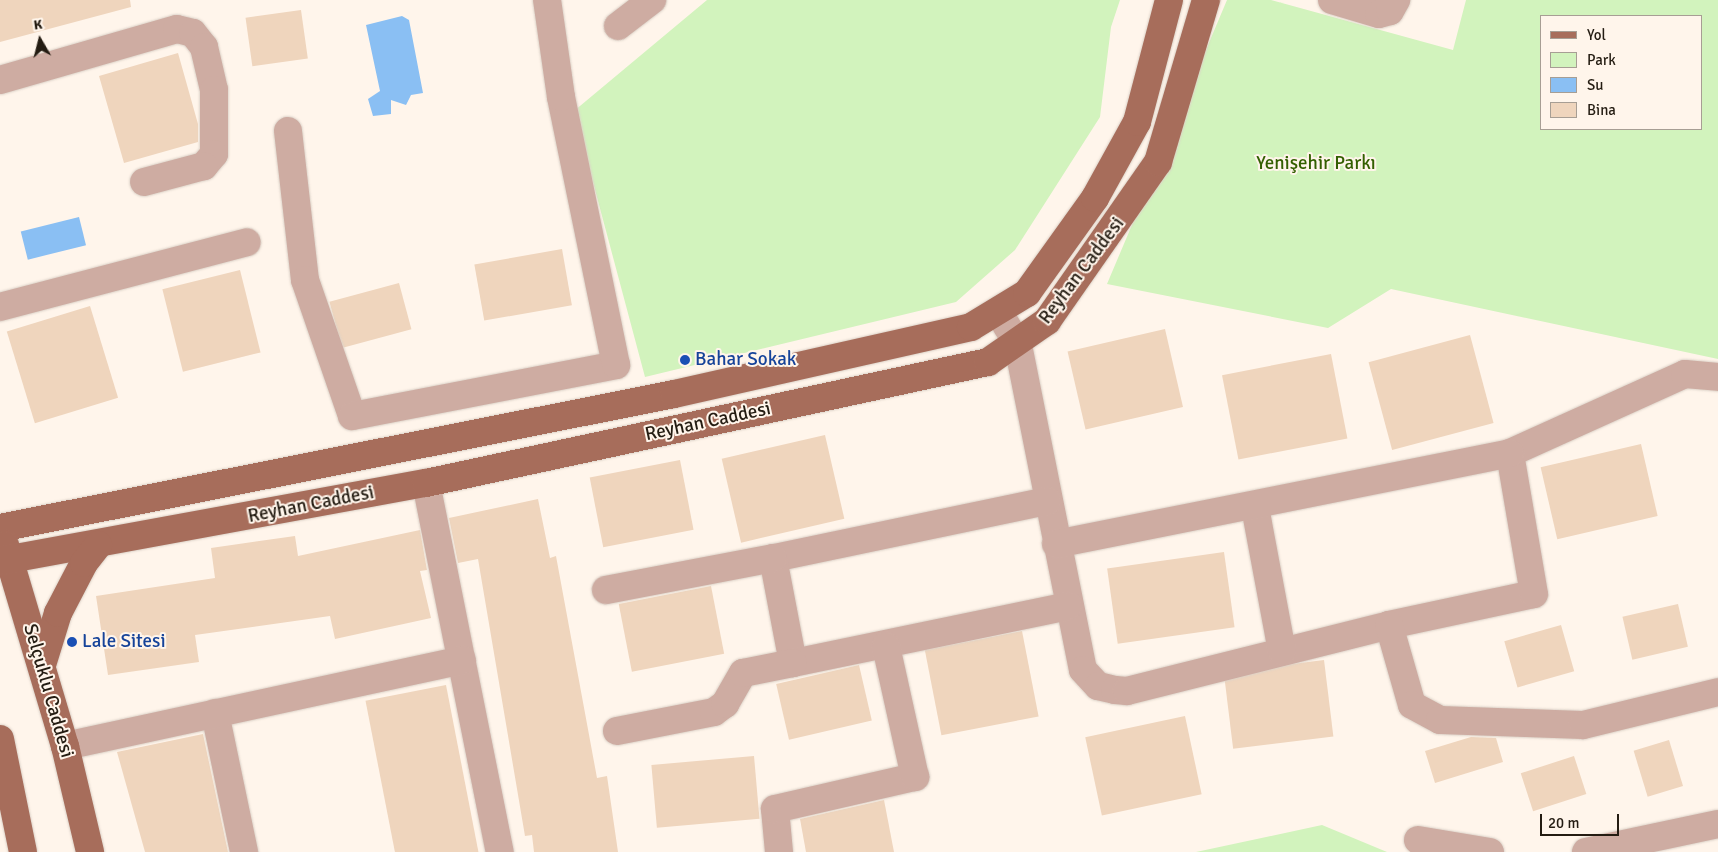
<!DOCTYPE html>
<meta charset="utf-8">
<style>
body{margin:0}
#map{position:relative;width:1718px;height:852px;overflow:hidden;background:#fff5eb;font-family:Signika,sans-serif}
div>[style]{position:absolute}
.green>*{inset:0;background:#d2f3bd}
.water>*{inset:0;background:#8abff3;transform-origin:0 0}
.building>*{inset:0;background:#efd5bd;transform-origin:0 0}
.roads{filter:drop-shadow(0 0 1px #dcd2c8) drop-shadow(0 0 1px #dcd2c8)}
.minor>*{height:28px;margin:-14px;padding:0 14px;transform-origin:14px;border-radius:14px;background:#ceaca2}
.major>*{height:28px;margin:-14px;padding:0 14px;transform-origin:14px;border-radius:14px;background:#a76d5b}
.dots>*{width:14px;height:14px;translate:-50% -50%;box-sizing:border-box;border:2px solid #fff5eb;border-radius:50%}
span{translate:-50% -50%;white-space:nowrap;text-align:center;line-height:1.15;-webkit-text-stroke:4px #fff5eb;paint-order:stroke}
.park-label{font-size:19px;color:#335f01}
.street-label{font-size:19px;color:#241c12}
.transit-label{font-size:19px;color:#164399}
.left{translate:0 -50%;text-align:left}
.legend{position:absolute;left:1540px;top:15px;width:162px;height:115px;box-sizing:border-box;background:#fff5eb;border:1px solid #a79e94;margin:0;padding:6px 9px;list-style:none;font-size:15px;color:#241c12}
.legend li{display:flex;align-items:center;gap:10px;height:25px}
.legend b{width:25px;border:1px solid #a79e94}
.north{position:absolute;left:15px;top:15px;width:50px;height:50px;-webkit-text-stroke:4px #fff5eb;paint-order:stroke;rotate:352deg;font-size:14px;font-weight:700;line-height:20px;text-align:center;color:#241c12}
.north::after{content:'';display:block;margin:auto;width:18px;height:22px;background:#241c12;clip-path:polygon(50% 0,100% 100%,50% 72%,0 100%)}
.scale{position:absolute;left:1540px;top:814px;width:79px;height:22px;box-sizing:border-box;border:2px solid #241c12;border-top:0;padding-left:6px;font-size:15px;line-height:18px;white-space:nowrap;color:#241c12;-webkit-text-stroke:4px #fff5eb;paint-order:stroke}
</style>
<div id="map">
<div class="green">
<i style="clip-path:polygon(707px 0,1120px 0,1111px 27px,1100px 117px,1015px 250px,956px 302px,645px 377px,574px 111px)"></i>
<i style="clip-path:polygon(evenodd,1227px 0,1271px 0,1453px 50px,1466px 0,1718px 0,1718px 359px,1391px 289px,1328px 328px,1107px 284px,1227px 0,1542px 16px,1702px 16px,1702px 129px,1542px 129px,1542px 16px)"></i>
<i style="clip-path:polygon(1322px 825px,1387px 852px,1196px 852px)"></i>
</div>
<div class="water">
<i style="clip-path:polygon(402px 16px,409px 20px,423px 93px,411px 95px,406px 105px,391px 100px,391px 114px,373px 116px,368px 99px,380px 91px,366px 25px)"></i>
<i style="left:79px;top:217px;width:29px;height:60px;rotate:76deg"></i>
</div>
<div class="building">
<i style="clip-path:polygon(0 0,130px 0,131px 7px,0 42px)"></i>
<i style="left:301px;top:10px;width:49px;height:56px;rotate:82deg"></i>
<i style="clip-path:polygon(178px 53px,198px 124px,198px 142px,124px 163px,99px 76px)"></i>
<i style="left:562px;top:249px;width:57px;height:89px;rotate:80deg"></i>
<i style="left:240px;top:270px;width:85px;height:80px;rotate:76deg"></i>
<i style="left:399px;top:283px;width:48px;height:72px;rotate:75deg"></i>
<i style="left:90px;top:306px;width:96px;height:87px;rotate:73deg"></i>
<i style="left:1165px;top:329px;width:80px;height:100px;rotate:77deg"></i>
<i style="left:1470px;top:335px;width:91px;height:105px;rotate:75deg"></i>
<i style="left:1331px;top:354px;width:86px;height:111px;rotate:79deg"></i>
<i style="left:825px;top:435px;width:86px;height:106px;rotate:77deg"></i>
<i style="left:1641px;top:444px;width:74px;height:103px;rotate:77deg"></i>
<i style="left:680px;top:460px;width:71px;height:92px;rotate:79deg"></i>
<i style="clip-path:polygon(538px 499px,550px 558px,556px 556px,597px 778px,607px 776px,618px 852px,534px 852px,532px 835px,525px 836px,478px 559px,458px 563px,449px 518px)"></i>
<i style="clip-path:polygon(420px 530px,427px 570px,420px 571px,431px 618px,335px 639px,330px 616px,195px 635px,199px 662px,108px 675px,96px 596px,215px 578px,211px 548px,295px 536px,298px 556px)"></i>
<i style="left:1224px;top:552px;width:76px;height:118px;rotate:82deg"></i>
<i style="left:711px;top:586px;width:69px;height:94px;rotate:79deg"></i>
<i style="left:1678px;top:604px;width:44px;height:57px;rotate:77deg"></i>
<i style="left:1561px;top:625px;width:48px;height:59px;rotate:74deg"></i>
<i style="left:1022px;top:631px;width:87px;height:99px;rotate:79deg"></i>
<i style="left:1324px;top:660px;width:77px;height:101px;rotate:83deg"></i>
<i style="left:859px;top:665px;width:57px;height:85px;rotate:77deg"></i>
<i style="left:446px;top:685px;width:170px;height:82px;rotate:79deg"></i>
<i style="left:1185px;top:716px;width:80px;height:102px;rotate:78deg"></i>
<i style="clip-path:polygon(203px 734px,228px 852px,145px 852px,117px 752px)"></i>
<i style="clip-path:polygon(1471px 737px,1496px 738px,1503px 762px,1435px 783px,1425px 751px)"></i>
<i style="left:1669px;top:740px;width:48px;height:37px;rotate:73deg"></i>
<i style="left:754px;top:756px;width:63px;height:103px;rotate:85deg"></i>
<i style="left:1574px;top:756px;width:40px;height:56px;rotate:72deg"></i>
<i style="clip-path:polygon(884px 800px,894px 852px,806px 852px,800px 819px)"></i>
</div>
<div class="roads">
<div class="minor">
<i style="left:1332px;top:0;width:49px;rotate:16.6deg"></i>
<i style="left:1379px;top:14px;width:11px;rotate:-15deg"></i>
<i style="left:1390px;top:11px;width:13px;rotate:-61deg"></i>
<i style="left:618px;top:26px;width:43px;rotate:-37.4deg"></i>
<i style="left:0;top:80px;width:184px;rotate:-16.1deg"></i>
<i style="left:177px;top:29px;width:16px;rotate:14deg"></i>
<i style="left:193px;top:33px;width:18px;rotate:52deg"></i>
<i style="left:204px;top:47px;width:44px;rotate:76.9deg"></i>
<i style="left:214px;top:90px;width:64px;rotate:90deg"></i>
<i style="left:214px;top:154px;width:16px;rotate:130deg"></i>
<i style="left:204px;top:166px;width:62px;rotate:165.1deg"></i>
<i style="left:288px;top:131px;width:150px;rotate:83.5deg"></i>
<i style="left:305px;top:280px;width:144px;rotate:70.9deg"></i>
<i style="left:352px;top:416px;width:269px;rotate:-10.9deg"></i>
<i style="left:616px;top:365px;width:274px;rotate:-101.6deg"></i>
<i style="left:561px;top:97px;width:98px;rotate:-98.2deg"></i>
<i style="left:0;top:307px;width:255px;rotate:-14.7deg"></i>
<i style="left:999px;top:313px;width:37px;rotate:59deg"></i>
<i style="left:1018px;top:345px;width:331px;rotate:78.7deg"></i>
<i style="left:1083px;top:670px;width:22px;rotate:47deg"></i>
<i style="left:1098px;top:686px;width:17px;rotate:13deg"></i>
<i style="left:1115px;top:690px;width:12px;rotate:5deg"></i>
<i style="left:1127px;top:691px;width:270px;rotate:-14.1deg"></i>
<i style="left:1389px;top:625px;width:148px;rotate:-12.1deg"></i>
<i style="left:1534px;top:594px;width:143px;rotate:-99.7deg"></i>
<i style="left:1510px;top:453px;width:192px;rotate:-24.3deg"></i>
<i style="left:1685px;top:374px;width:33px;rotate:5deg"></i>
<i style="left:426px;top:483px;width:376px;rotate:78.7deg"></i>
<i style="left:1047px;top:501px;width:280px;rotate:168.2deg"></i>
<i style="left:773px;top:558px;width:107px;rotate:79.2deg"></i>
<i style="left:793px;top:663px;width:281px;rotate:-11.7deg"></i>
<i style="left:1255px;top:507px;width:147px;rotate:79.4deg"></i>
<i style="left:1056px;top:544px;width:463px;rotate:-11.3deg"></i>
<i style="left:606px;top:590px;width:170px;rotate:-10.8deg"></i>
<i style="left:1389px;top:625px;width:83px;rotate:74deg"></i>
<i style="left:1412px;top:705px;width:32px;rotate:28deg"></i>
<i style="left:1440px;top:720px;width:143px;rotate:2deg"></i>
<i style="left:1583px;top:725px;width:139px;rotate:-13.7deg"></i>
<i style="left:215px;top:713px;width:142px;rotate:78.2deg"></i>
<i style="left:617px;top:731px;width:99px;rotate:-11.1deg"></i>
<i style="left:714px;top:712px;width:14px;rotate:-36deg"></i>
<i style="left:725px;top:704px;width:36px;rotate:-60deg"></i>
<i style="left:743px;top:673px;width:51px;rotate:-11.3deg"></i>
<i style="left:65px;top:746px;width:406px;rotate:-12.2deg"></i>
<i style="left:1418px;top:840px;width:73px;rotate:9.5deg"></i>
<i style="left:779px;top:852px;width:43px;rotate:-95.3deg"></i>
<i style="left:775px;top:809px;width:144px;rotate:-12.9deg"></i>
<i style="left:915px;top:777px;width:134px;rotate:-102.5deg"></i>
<i style="left:1586px;top:852px;width:135px;rotate:-12deg"></i>
</div>
<div class="major">
<i style="left:0;top:528px;width:687px;rotate:-11.24deg"></i>
<i style="left:674px;top:394px;width:304px;rotate:-12.7deg"></i>
<i style="left:971px;top:327px;width:66px;rotate:-31.3deg"></i>
<i style="left:1027px;top:293px;width:117px;rotate:-54.4deg"></i>
<i style="left:1095px;top:198px;width:87px;rotate:-61.1deg"></i>
<i style="left:1137px;top:122px;width:126px;rotate:-75.3deg"></i>
<i style="left:5px;top:545px;width:210px;rotate:73.4deg"></i>
<i style="left:65px;top:746px;width:109px;rotate:76.7deg"></i>
<i style="left:0;top:561px;width:433px;rotate:-10.4deg"></i>
<i style="left:426px;top:483px;width:575px;rotate:-12.15deg"></i>
<i style="left:988px;top:362px;width:72px;rotate:-34.8deg"></i>
<i style="left:1047px;top:321px;width:194px;rotate:-55.1deg"></i>
<i style="left:1158px;top:162px;width:169px;rotate:-73.5deg"></i>
<i style="left:42px;top:665px;width:54px;rotate:-72.9deg"></i>
<i style="left:58px;top:613px;width:56px;rotate:-62.5deg"></i>
<i style="left:84px;top:563px;width:23px;rotate:-52deg"></i>
<i style="left:0;top:739px;width:115px;rotate:78.5deg"></i>
</div>
</div>
<div class="dots">
<i style="left:685px;top:360px;background:#1a4fb4"></i>
<i style="left:72px;top:642px;background:#1a4fb4"></i>
</div>
<div class="park-label">
<span style="left:1316px;top:164px">Yenişehir Parkı</span>
</div>
<div class="street-label">
<span style="left:1082px;top:271px;rotate:-53deg">Reyhan Caddesi</span>
<span style="left:708px;top:422px;rotate:-12deg">Reyhan Caddesi</span>
<span style="left:311px;top:505px;rotate:-11deg">Reyhan Caddesi</span>
<span style="left:48px;top:691px;rotate:74deg">Selçuklu Caddesi</span>
</div>
<div class="transit-label">
<span class="left" style="left:695px;top:360px">Bahar Sokak</span>
<span class="left" style="left:82px;top:642px">Lale Sitesi</span>
</div>
<ul class="legend">
<li><b style="height:6px;background:#a76d5b"></b>Yol</li>
<li><b style="height:14px;background:#d2f3bd"></b>Park</li>
<li><b style="height:14px;background:#8abff3"></b>Su</li>
<li><b style="height:14px;background:#efd5bd"></b>Bina</li>
</ul>
<div class="north">K</div>
<div class="scale">20 m</div>
</div>
